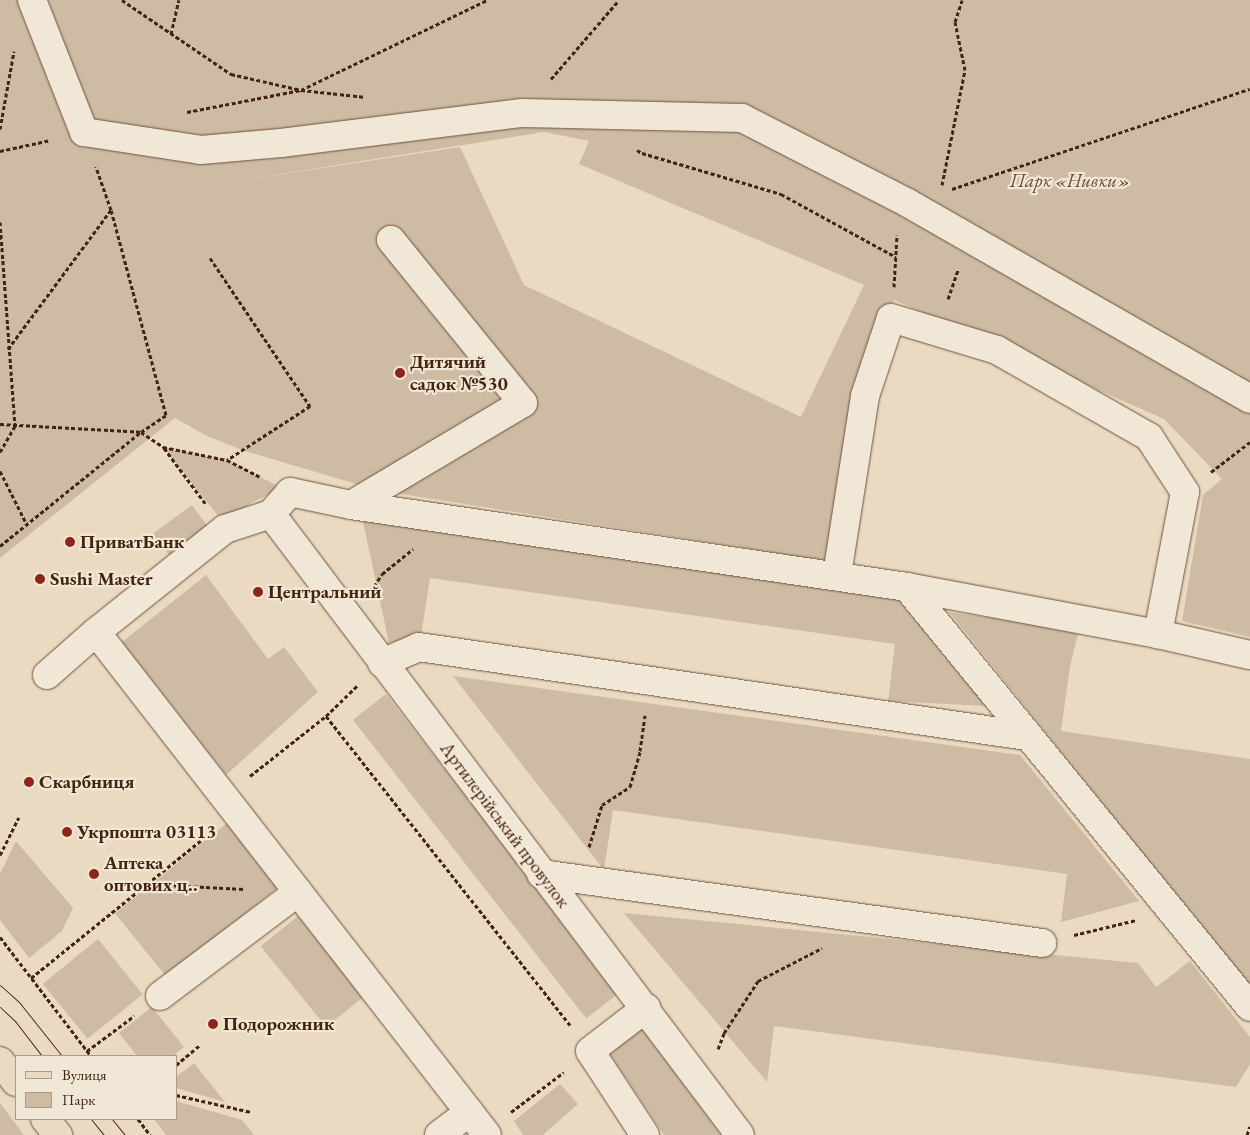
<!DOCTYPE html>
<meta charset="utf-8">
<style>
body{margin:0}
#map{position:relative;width:1250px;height:1135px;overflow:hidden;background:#eadac1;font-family:"EB Garamond",serif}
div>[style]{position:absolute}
.green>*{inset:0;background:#cebba3;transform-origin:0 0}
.path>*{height:3px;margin-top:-1.5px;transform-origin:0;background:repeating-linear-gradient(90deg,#45240f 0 4px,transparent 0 6.5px)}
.roads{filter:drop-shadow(0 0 1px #6e523c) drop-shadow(0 0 1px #6e523c)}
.minor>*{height:28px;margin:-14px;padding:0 14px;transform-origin:14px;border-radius:14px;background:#f1e7d7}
.major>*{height:28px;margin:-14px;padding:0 14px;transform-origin:14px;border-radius:14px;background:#eadac1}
.tram>*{height:1px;margin:-0.5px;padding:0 0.5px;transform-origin:0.5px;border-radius:0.5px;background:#45240f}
.dots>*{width:14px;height:14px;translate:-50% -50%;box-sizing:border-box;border:2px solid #f1e7d7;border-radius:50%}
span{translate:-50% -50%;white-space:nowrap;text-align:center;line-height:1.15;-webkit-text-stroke:4.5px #f1e7d7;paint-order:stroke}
.park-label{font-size:19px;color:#674a34;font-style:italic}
.poi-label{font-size:19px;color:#45240f;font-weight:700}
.left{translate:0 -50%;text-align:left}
.street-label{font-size:19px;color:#45240f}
.legend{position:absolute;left:15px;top:1055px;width:162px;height:65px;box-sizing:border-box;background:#f1e7d7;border:1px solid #ac9987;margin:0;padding:6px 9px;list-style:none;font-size:15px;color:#45240f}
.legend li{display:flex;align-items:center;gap:10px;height:25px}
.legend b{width:25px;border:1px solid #ac9987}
</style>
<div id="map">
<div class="green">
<i style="clip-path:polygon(evenodd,0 0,1250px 0,1250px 637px,1182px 621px,1203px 495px,1222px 479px,1164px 419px,894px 300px,854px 389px,826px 561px,376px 490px,242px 450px,207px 436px,175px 418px,0 558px,0 0,544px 132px,589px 141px,579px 164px,864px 285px,801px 417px,524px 285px,460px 147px,231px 182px,544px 132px)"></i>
<i style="clip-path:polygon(163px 447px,227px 460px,282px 488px,251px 503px,223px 522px)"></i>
<i style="left:192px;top:505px;width:34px;height:48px;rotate:54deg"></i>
<i style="clip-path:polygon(362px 517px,895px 596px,986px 706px,888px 701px,895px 644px,430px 578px,421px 636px,389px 643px)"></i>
<i style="clip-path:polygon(206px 575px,268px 659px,284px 647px,318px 692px,226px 775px,122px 642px)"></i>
<i style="clip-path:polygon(949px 612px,1079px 630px,1070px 666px,1061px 731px,1250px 759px,1250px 987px)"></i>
<i style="clip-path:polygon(453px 676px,1020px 755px,1139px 901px,1061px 922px,1067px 874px,613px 810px,604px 870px)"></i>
<i style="left:386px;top:694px;width:379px;height:42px;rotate:52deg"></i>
<i style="left:227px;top:823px;width:82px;height:144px;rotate:51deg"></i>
<i style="clip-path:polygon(16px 841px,73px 908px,62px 931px,29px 958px,0 920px,0 874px)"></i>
<i style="clip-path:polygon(624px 913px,1138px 963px,1156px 987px,1190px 961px,1250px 1037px,1250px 1064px,1236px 1087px,774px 1026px,767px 1082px)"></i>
<i style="left:298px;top:916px;width:104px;height:48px;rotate:51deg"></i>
<i style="left:98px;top:939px;width:71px;height:71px;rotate:51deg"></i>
<i style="clip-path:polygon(152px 1007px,184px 1047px,173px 1056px,137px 1056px,119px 1033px)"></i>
<i style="clip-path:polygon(640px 1023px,721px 1135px,664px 1135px,606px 1048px)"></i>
<i style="clip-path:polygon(194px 1063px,225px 1102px,176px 1088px,176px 1077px)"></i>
<i style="clip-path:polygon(560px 1084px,578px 1104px,543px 1135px,523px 1135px,514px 1121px)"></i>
<i style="clip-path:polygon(176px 1101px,242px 1120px,254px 1135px,166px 1135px,154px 1119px,176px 1119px)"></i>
<i style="clip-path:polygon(0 1103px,24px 1135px,0 1135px)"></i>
</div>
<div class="path">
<i style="left:122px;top:0;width:132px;rotate:34.2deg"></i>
<i style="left:231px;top:74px;width:72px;rotate:12.9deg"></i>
<i style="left:301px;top:90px;width:65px;rotate:6.1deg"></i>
<i style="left:171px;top:34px;width:35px;rotate:-77deg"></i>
<i style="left:551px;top:79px;width:104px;rotate:-49.3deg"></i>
<i style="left:187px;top:112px;width:116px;rotate:-10.9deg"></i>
<i style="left:301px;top:90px;width:207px;rotate:-25.8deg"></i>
<i style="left:0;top:129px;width:79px;rotate:-79.8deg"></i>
<i style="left:637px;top:150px;width:6px;rotate:31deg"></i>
<i style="left:642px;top:153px;width:145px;rotate:16.4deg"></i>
<i style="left:781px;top:194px;width:131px;rotate:28.7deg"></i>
<i style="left:0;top:151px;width:52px;rotate:-12.2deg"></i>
<i style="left:942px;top:185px;width:117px;rotate:-78.7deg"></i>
<i style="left:965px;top:70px;width:49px;rotate:-101.8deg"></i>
<i style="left:955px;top:22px;width:23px;rotate:-72deg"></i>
<i style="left:952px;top:189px;width:314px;rotate:-18.6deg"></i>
<i style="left:0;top:222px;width:205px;rotate:85.8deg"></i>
<i style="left:15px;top:426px;width:30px;rotate:120deg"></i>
<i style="left:210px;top:258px;width:179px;rotate:56deg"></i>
<i style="left:310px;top:406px;width:99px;rotate:147deg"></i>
<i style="left:894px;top:287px;width:52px;rotate:-86.7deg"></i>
<i style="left:948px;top:299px;width:31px;rotate:-71deg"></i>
<i style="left:8px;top:349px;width:173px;rotate:-53.5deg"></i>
<i style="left:0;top:424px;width:141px;rotate:3.2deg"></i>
<i style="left:141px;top:432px;width:30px;rotate:-34deg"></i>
<i style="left:166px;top:415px;width:212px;rotate:-105deg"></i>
<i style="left:111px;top:210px;width:46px;rotate:-109.2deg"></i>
<i style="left:164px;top:448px;width:69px;rotate:53.3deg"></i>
<i style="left:0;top:471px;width:60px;rotate:63.4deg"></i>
<i style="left:1211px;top:472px;width:49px;rotate:-37.6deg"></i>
<i style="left:0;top:546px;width:181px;rotate:-39deg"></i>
<i style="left:141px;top:432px;width:27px;rotate:34deg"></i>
<i style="left:163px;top:447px;width:65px;rotate:11.5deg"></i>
<i style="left:227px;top:460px;width:37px;rotate:27deg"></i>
<i style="left:371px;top:592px;width:21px;rotate:-59deg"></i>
<i style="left:382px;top:574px;width:40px;rotate:-39deg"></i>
<i style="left:326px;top:716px;width:394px;rotate:51.7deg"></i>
<i style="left:250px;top:776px;width:97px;rotate:-38.3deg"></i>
<i style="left:326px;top:716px;width:45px;rotate:-44.1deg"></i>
<i style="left:589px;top:847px;width:44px;rotate:-72.8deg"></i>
<i style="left:602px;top:805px;width:33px;rotate:-33deg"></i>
<i style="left:630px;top:787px;width:37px;rotate:-74deg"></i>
<i style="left:640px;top:751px;width:36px;rotate:-82deg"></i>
<i style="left:0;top:855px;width:42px;rotate:-63.4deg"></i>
<i style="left:148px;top:884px;width:96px;rotate:3deg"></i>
<i style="left:1074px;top:935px;width:64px;rotate:-13.6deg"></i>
<i style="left:0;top:937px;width:150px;rotate:52.6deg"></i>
<i style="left:31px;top:978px;width:230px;rotate:-39deg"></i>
<i style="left:718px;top:1049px;width:17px;rotate:-69deg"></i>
<i style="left:724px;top:1033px;width:62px;rotate:-56.8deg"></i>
<i style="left:758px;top:981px;width:72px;rotate:-27.3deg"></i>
<i style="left:87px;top:1051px;width:59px;rotate:-36.7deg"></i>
<i style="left:176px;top:1065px;width:31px;rotate:-40deg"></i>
<i style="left:176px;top:1095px;width:77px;rotate:12.8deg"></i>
<i style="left:511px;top:1112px;width:66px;rotate:-37deg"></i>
<i style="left:138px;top:1119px;width:20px;rotate:53deg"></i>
<i style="left:1247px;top:1135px;width:9px;rotate:-72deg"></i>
</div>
<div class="roads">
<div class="minor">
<i style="left:32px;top:0;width:142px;rotate:68.5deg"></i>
<i style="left:84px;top:132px;width:118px;rotate:8.7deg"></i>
<i style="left:201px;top:150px;width:80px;rotate:-5deg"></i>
<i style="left:281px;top:143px;width:243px;rotate:-7.1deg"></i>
<i style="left:522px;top:113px;width:220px;rotate:1.3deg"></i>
<i style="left:742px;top:118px;width:186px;rotate:27.1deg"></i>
<i style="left:908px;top:203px;width:394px;rotate:29.8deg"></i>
<i style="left:351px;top:505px;width:200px;rotate:-30.7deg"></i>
<i style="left:523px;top:403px;width:210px;rotate:-129deg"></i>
<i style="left:271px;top:514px;width:778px;rotate:52.94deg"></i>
<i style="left:837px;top:575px;width:181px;rotate:-81.1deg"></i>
<i style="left:865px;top:396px;width:82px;rotate:-71.6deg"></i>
<i style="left:891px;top:318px;width:111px;rotate:16.8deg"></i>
<i style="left:997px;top:350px;width:175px;rotate:29.8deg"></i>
<i style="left:1149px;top:437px;width:66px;rotate:56.8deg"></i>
<i style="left:1185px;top:492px;width:145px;rotate:100.8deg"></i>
<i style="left:907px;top:587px;width:542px;rotate:50.76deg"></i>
<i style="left:96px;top:632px;width:637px;rotate:52.14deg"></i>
<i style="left:382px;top:663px;width:40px;rotate:-23.4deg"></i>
<i style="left:419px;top:647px;width:614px;rotate:8.33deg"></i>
<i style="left:47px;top:675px;width:65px;rotate:-41.3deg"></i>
<i style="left:96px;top:632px;width:165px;rotate:-38.6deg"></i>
<i style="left:225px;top:529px;width:48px;rotate:-18.1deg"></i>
<i style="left:271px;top:514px;width:29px;rotate:-49deg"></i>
<i style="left:290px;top:492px;width:62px;rotate:12deg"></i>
<i style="left:351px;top:505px;width:562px;rotate:8.39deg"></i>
<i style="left:907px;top:587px;width:255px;rotate:10.6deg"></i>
<i style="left:1158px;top:634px;width:94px;rotate:12.9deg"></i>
<i style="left:541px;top:874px;width:506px;rotate:7.84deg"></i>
<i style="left:160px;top:996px;width:173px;rotate:-37deg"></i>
<i style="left:439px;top:1135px;width:38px;rotate:-37deg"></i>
<i style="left:645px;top:1135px;width:100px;rotate:-123.2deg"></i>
<i style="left:590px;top:1051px;width:71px;rotate:-37.5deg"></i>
</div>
<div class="major">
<i style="left:0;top:1061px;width:26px;rotate:53deg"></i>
<i style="left:45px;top:1119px;width:21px;rotate:51deg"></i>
</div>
</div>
<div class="tram">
<i style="left:0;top:985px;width:25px;rotate:42deg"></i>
<i style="left:19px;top:1002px;width:69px;rotate:51.5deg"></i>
<i style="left:0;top:1007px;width:21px;rotate:43deg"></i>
<i style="left:15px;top:1021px;width:44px;rotate:52.4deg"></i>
<i style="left:91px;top:1119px;width:21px;rotate:51deg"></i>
<i style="left:112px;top:1119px;width:21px;rotate:51deg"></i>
</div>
<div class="dots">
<i style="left:400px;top:373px;background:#8f2418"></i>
<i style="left:70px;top:542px;background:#8f2418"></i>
<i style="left:40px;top:579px;background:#8f2418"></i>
<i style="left:258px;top:592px;background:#8f2418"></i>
<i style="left:29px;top:782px;background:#8f2418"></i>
<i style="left:67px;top:832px;background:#8f2418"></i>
<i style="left:94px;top:874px;background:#8f2418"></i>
<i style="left:213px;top:1024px;background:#8f2418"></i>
</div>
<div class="park-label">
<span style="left:1070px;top:181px">Парк «Нивки»</span>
</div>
<div class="poi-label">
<span class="left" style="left:410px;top:373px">Дитячий<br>садок №530</span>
<span class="left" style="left:80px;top:542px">ПриватБанк</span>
<span class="left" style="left:50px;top:579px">Sushi Master</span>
<span class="left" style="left:268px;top:592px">Центральний</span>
<span class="left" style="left:39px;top:782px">Скарбниця</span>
<span class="left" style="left:77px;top:832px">Укрпошта 03113</span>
<span class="left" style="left:104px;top:874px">Аптека<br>оптових ц‥</span>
<span class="left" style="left:223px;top:1024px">Подорожник</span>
</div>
<div class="street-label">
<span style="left:505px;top:825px;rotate:53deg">Артилерійський провулок</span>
</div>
<ul class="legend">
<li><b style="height:6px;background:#eadac1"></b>Вулиця</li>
<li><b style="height:14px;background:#cebba3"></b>Парк</li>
</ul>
</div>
